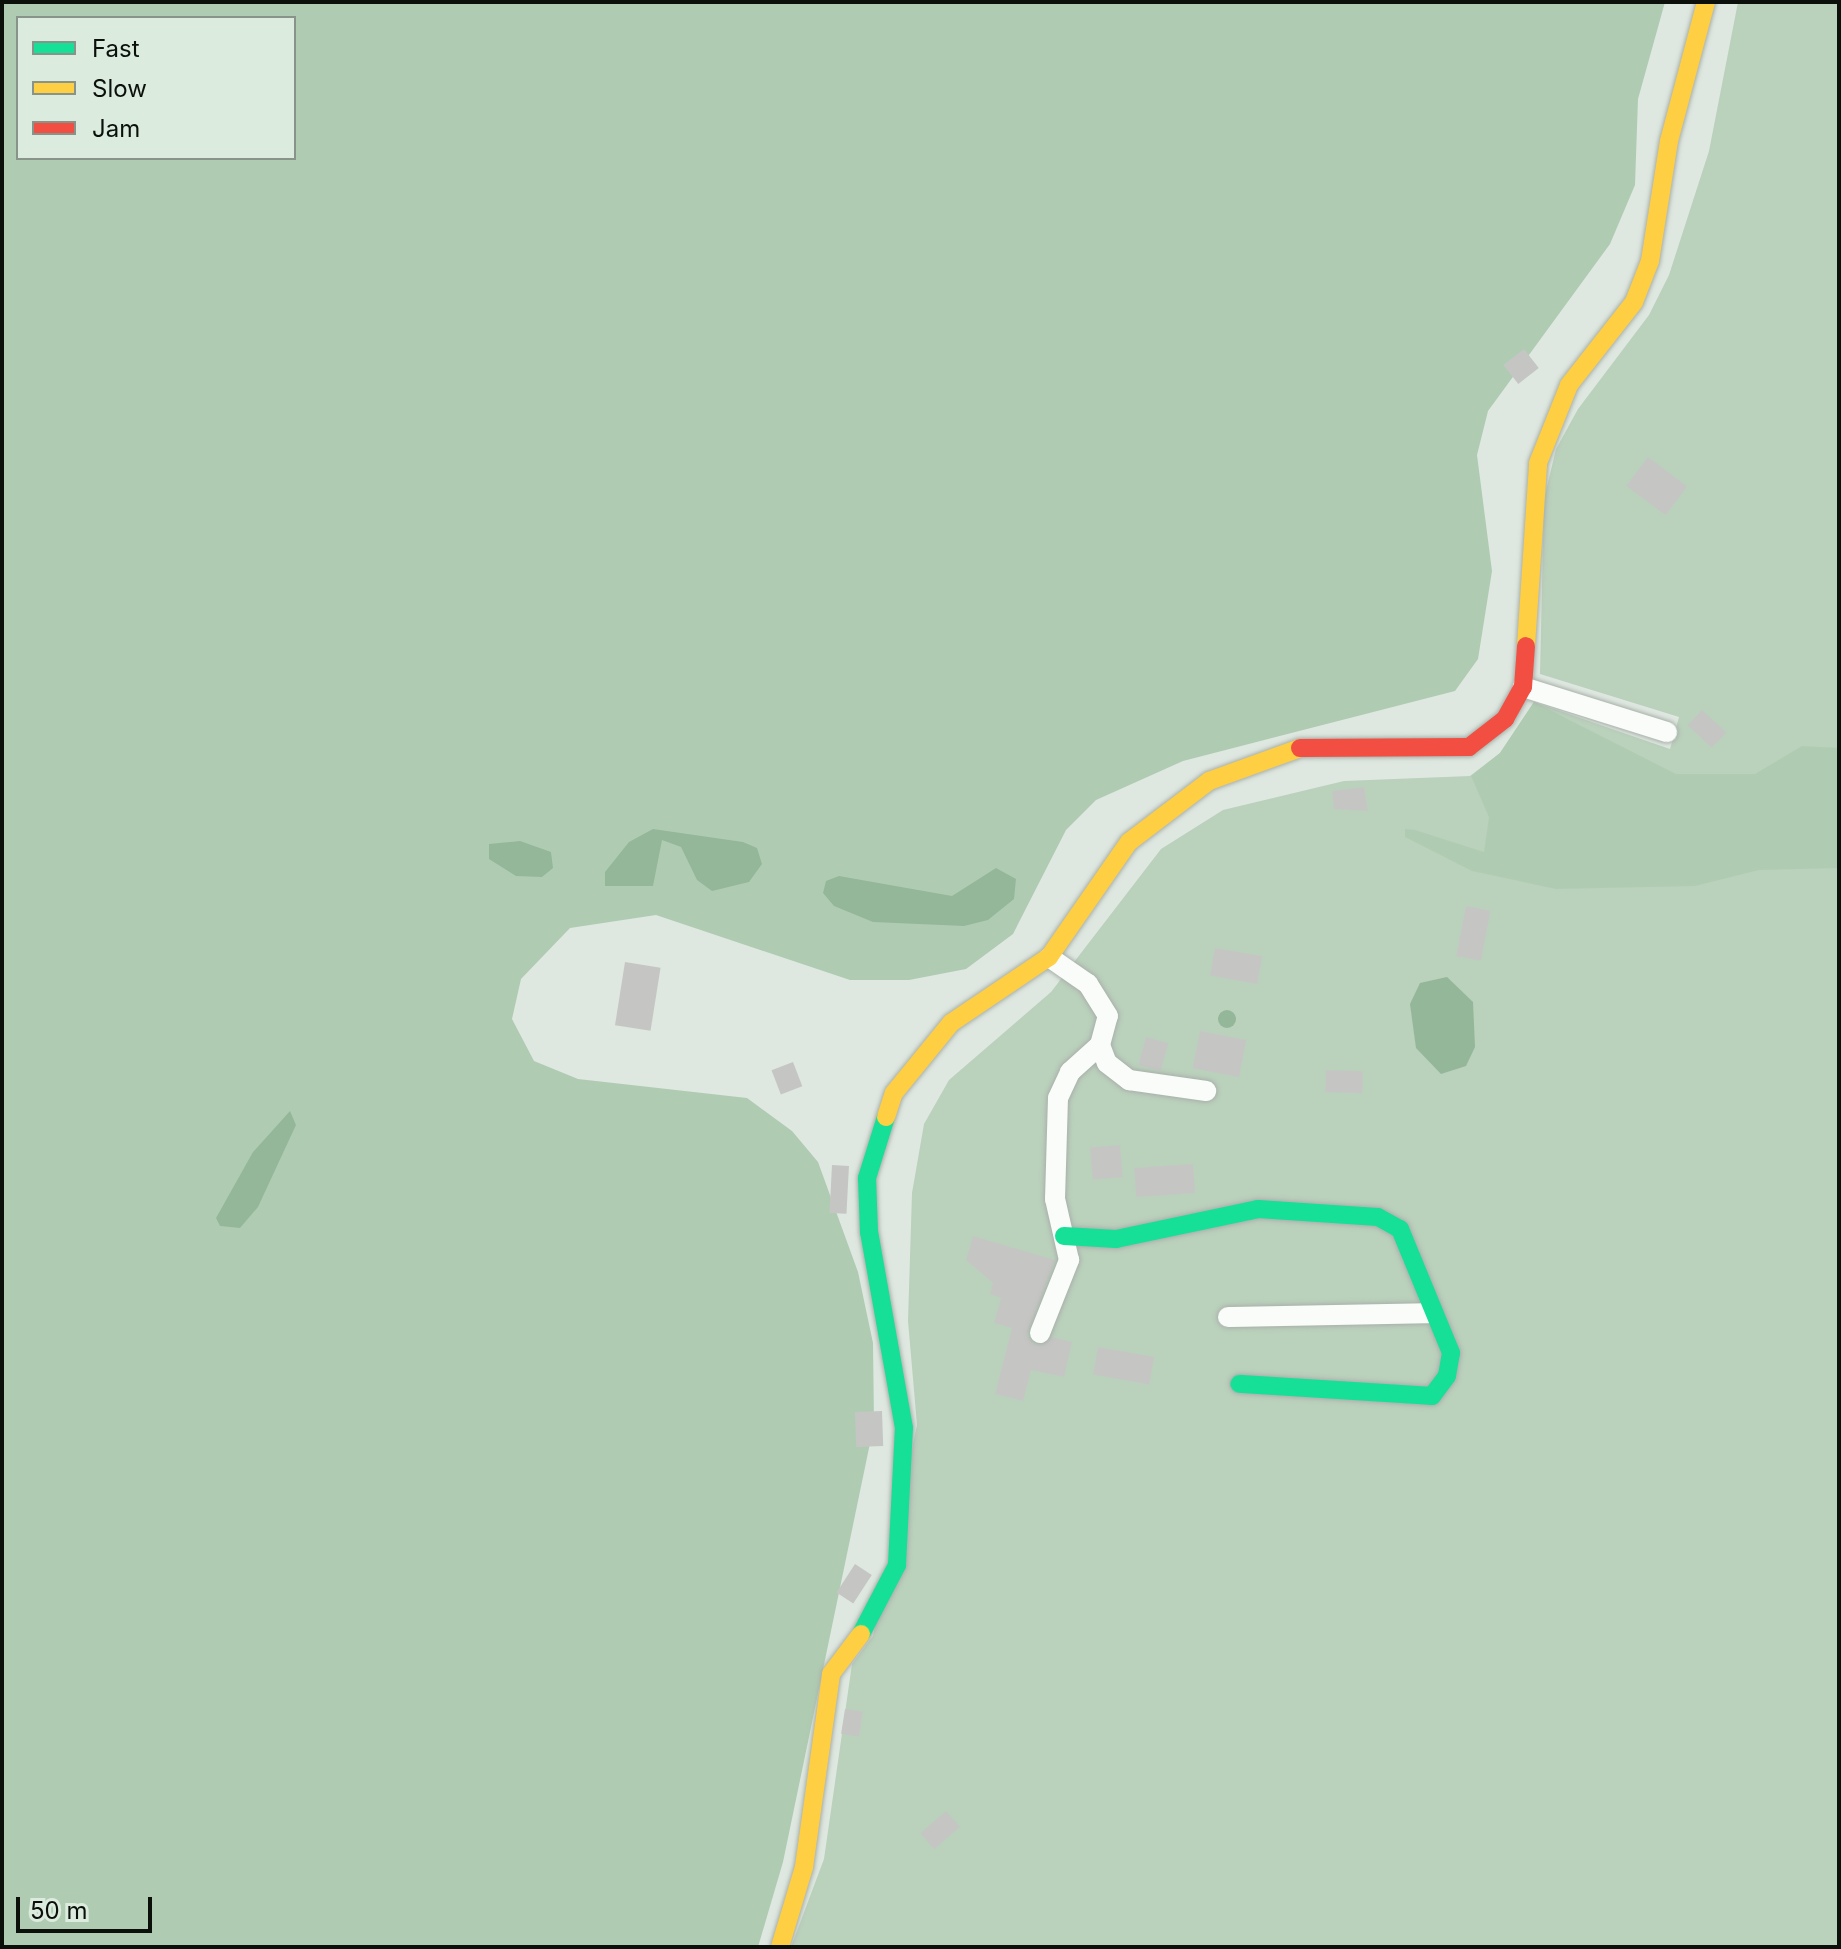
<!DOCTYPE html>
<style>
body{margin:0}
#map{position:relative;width:1841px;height:1949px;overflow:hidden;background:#dee8e0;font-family:Inter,sans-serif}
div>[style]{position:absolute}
.green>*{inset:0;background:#bad1bc}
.forest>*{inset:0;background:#afccb2}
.water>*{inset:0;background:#94b799}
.round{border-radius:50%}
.building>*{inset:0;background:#c5c6c4;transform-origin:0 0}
.roads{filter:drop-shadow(0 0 2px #a9b0aa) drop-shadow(0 0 2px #a9b0aa)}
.street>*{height:20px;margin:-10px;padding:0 10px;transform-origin:10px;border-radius:10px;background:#fafcfa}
.fast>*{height:18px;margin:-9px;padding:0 9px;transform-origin:9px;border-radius:9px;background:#16e098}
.slow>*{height:18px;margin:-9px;padding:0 9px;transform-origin:9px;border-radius:9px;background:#ffcf43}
.jam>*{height:18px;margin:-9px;padding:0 9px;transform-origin:9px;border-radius:9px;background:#f24e42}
span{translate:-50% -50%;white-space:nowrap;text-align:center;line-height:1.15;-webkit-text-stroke:8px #dbebdd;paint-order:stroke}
.frame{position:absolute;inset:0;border:4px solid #0b100b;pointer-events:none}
.legend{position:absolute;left:16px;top:16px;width:280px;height:144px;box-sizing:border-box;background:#dbebdd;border:2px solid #889389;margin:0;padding:10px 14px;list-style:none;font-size:24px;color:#0b100b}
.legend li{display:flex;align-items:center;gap:16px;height:40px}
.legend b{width:40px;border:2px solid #889389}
.scale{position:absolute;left:16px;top:1897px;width:136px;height:36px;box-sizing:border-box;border:4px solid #0b100b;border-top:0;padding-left:10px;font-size:24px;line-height:28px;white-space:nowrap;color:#0b100b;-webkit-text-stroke:6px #dbebdd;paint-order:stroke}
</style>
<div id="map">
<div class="green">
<i style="clip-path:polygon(1738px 2px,1839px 2px,1839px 1947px,791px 1947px,824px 1859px,852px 1664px,873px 1636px,917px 1425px,908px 1321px,912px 1193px,924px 1124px,949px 1080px,1051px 992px,1161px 849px,1223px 810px,1344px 781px,1470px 776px,1500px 753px,1534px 702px,1670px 749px,1679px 717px,1540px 674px,1544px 499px,1556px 449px,1578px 409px,1649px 315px,1669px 275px,1709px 151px)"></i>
</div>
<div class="forest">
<i style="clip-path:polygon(evenodd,2px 2px,1665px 2px,1638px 99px,1635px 185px,1610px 244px,1488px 411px,1477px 455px,1492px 571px,1478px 659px,1455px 691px,1183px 761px,1096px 800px,1066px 830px,1013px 934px,966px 969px,909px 980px,850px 980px,656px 915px,570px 928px,521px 979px,512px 1019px,534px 1061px,578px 1079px,747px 1098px,792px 1131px,818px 1162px,858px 1272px,873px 1343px,874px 1424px,783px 1862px,758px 1947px,2px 1947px,2px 2px,18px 18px,294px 18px,294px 158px,18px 158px,18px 18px)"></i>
<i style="clip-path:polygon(1534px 702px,1676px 774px,1755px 774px,1802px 746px,1839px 748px,1839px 868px,1759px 870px,1695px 886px,1556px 889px,1472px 871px,1405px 837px,1405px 829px,1415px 830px,1484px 852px,1489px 817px,1471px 776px,1500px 753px)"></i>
</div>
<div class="water">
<i style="clip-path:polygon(653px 829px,743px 842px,757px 848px,762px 864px,749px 882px,712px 891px,697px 880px,681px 847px,662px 840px,653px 886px,605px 886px,605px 872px,629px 842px)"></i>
<i style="clip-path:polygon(520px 841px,551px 852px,553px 868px,542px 877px,516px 876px,489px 859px,489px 844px)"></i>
<i style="clip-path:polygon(996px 868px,1016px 879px,1014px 899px,988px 920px,964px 926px,873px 922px,834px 906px,823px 893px,826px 881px,839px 876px,952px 896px)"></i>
<i style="clip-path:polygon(1447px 977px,1473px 1002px,1475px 1047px,1466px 1066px,1441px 1074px,1416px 1048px,1410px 1004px,1420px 983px)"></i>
<i class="round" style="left:1218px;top:1010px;width:18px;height:18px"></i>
<i style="clip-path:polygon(290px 1111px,296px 1125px,258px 1207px,240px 1228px,220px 1226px,216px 1218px,253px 1152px)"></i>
</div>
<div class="building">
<i style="left:1524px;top:349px;width:24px;height:26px;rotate:52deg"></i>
<i style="left:1648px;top:457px;width:49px;height:36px;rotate:37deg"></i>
<i style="left:1702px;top:710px;width:33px;height:21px;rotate:43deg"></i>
<i style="clip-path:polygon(1364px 787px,1368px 811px,1334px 809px,1332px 791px)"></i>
<i style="left:1466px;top:906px;width:25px;height:51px;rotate:11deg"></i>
<i style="left:1215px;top:948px;width:48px;height:28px;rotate:10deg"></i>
<i style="left:625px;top:962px;width:36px;height:64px;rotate:9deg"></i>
<i style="left:1200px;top:1031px;width:47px;height:38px;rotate:11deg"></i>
<i style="left:1146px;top:1037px;width:23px;height:29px;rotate:15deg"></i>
<i style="left:793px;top:1062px;width:26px;height:23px;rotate:69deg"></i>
<i style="left:1326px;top:1070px;width:37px;height:22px;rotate:2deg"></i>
<i style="left:1120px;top:1145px;width:32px;height:30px;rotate:85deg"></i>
<i style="left:1193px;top:1164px;width:29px;height:59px;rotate:86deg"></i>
<i style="left:832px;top:1165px;width:17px;height:48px;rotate:3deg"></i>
<i style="clip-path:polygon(973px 1236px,1055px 1260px,1027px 1336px,1036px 1345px,1052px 1337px,1072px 1342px,1064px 1377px,1031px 1370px,1023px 1401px,995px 1394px,1012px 1328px,994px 1323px,1001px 1298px,990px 1294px,993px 1283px,966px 1260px)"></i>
<i style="left:1098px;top:1347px;width:57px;height:28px;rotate:10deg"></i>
<i style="left:882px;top:1411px;width:35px;height:27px;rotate:88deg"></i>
<i style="left:855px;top:1564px;width:20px;height:34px;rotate:33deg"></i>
<i style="left:845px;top:1709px;width:18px;height:25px;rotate:9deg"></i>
<i style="left:946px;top:1811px;width:21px;height:34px;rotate:49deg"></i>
</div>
<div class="roads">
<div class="street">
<i style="left:1523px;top:687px;width:151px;rotate:17.4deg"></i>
<i style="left:1100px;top:1045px;width:19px;rotate:69deg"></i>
<i style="left:1107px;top:1063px;width:28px;rotate:38deg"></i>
<i style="left:1129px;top:1080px;width:78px;rotate:8.1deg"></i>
<i style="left:1228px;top:1317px;width:201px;rotate:-1.1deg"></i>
<i style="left:1040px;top:1333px;width:79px;rotate:-68.3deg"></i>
<i style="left:1069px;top:1260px;width:63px;rotate:-102.9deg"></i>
<i style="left:1055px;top:1199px;width:101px;rotate:-88.3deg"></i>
<i style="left:1058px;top:1098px;width:29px;rotate:-65deg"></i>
<i style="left:1070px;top:1072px;width:40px;rotate:-42deg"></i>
<i style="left:1100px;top:1045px;width:30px;rotate:-75deg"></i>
<i style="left:1108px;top:1016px;width:38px;rotate:-122deg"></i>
<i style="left:1088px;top:984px;width:47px;rotate:-145.3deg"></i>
</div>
<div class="fast">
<i style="left:1064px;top:1236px;width:52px;rotate:3.3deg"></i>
<i style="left:1116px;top:1239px;width:145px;rotate:-11.9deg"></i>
<i style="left:1258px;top:1209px;width:120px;rotate:3.8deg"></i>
<i style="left:1378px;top:1217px;width:25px;rotate:29deg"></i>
<i style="left:1400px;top:1229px;width:134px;rotate:67.6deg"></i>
<i style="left:1451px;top:1353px;width:23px;rotate:100deg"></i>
<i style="left:1447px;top:1376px;width:25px;rotate:127deg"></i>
<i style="left:1432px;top:1396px;width:193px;rotate:-176.4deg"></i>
<i style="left:861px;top:1634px;width:78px;rotate:-62.4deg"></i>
<i style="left:897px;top:1565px;width:137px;rotate:-87.1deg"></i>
<i style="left:904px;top:1428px;width:199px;rotate:-100.1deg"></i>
<i style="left:869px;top:1232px;width:54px;rotate:-92.1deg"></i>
<i style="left:867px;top:1178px;width:64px;rotate:-72.7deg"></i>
</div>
<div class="slow">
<i style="left:1526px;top:646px;width:183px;rotate:-86.2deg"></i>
<i style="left:1538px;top:463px;width:84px;rotate:-68.3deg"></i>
<i style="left:1569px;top:385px;width:105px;rotate:-51.9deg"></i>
<i style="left:1634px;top:302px;width:44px;rotate:-68.7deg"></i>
<i style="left:1650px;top:261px;width:121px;rotate:-81deg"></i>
<i style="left:1669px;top:141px;width:144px;rotate:-75.1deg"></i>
<i style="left:886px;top:1117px;width:25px;rotate:-72deg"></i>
<i style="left:894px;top:1093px;width:90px;rotate:-50.8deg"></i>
<i style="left:951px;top:1023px;width:118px;rotate:-34deg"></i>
<i style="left:1049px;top:957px;width:140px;rotate:-55.2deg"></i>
<i style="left:1129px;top:842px;width:101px;rotate:-37.3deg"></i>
<i style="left:1209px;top:781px;width:97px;rotate:-19.9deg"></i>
<i style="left:780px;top:1947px;width:84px;rotate:-73.3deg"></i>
<i style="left:804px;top:1867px;width:195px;rotate:-82deg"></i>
<i style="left:831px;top:1674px;width:50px;rotate:-53.1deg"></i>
</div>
<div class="jam">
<i style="left:1300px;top:748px;width:169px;rotate:-0.3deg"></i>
<i style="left:1469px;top:747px;width:46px;rotate:-37.9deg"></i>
<i style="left:1505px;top:719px;width:37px;rotate:-61deg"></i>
<i style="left:1523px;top:687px;width:41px;rotate:-85.8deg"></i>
</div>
</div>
<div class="frame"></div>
<ul class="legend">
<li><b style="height:10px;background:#16e098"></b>Fast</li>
<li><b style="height:10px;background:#ffcf43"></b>Slow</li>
<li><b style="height:10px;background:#f24e42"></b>Jam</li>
</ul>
<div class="scale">50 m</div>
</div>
